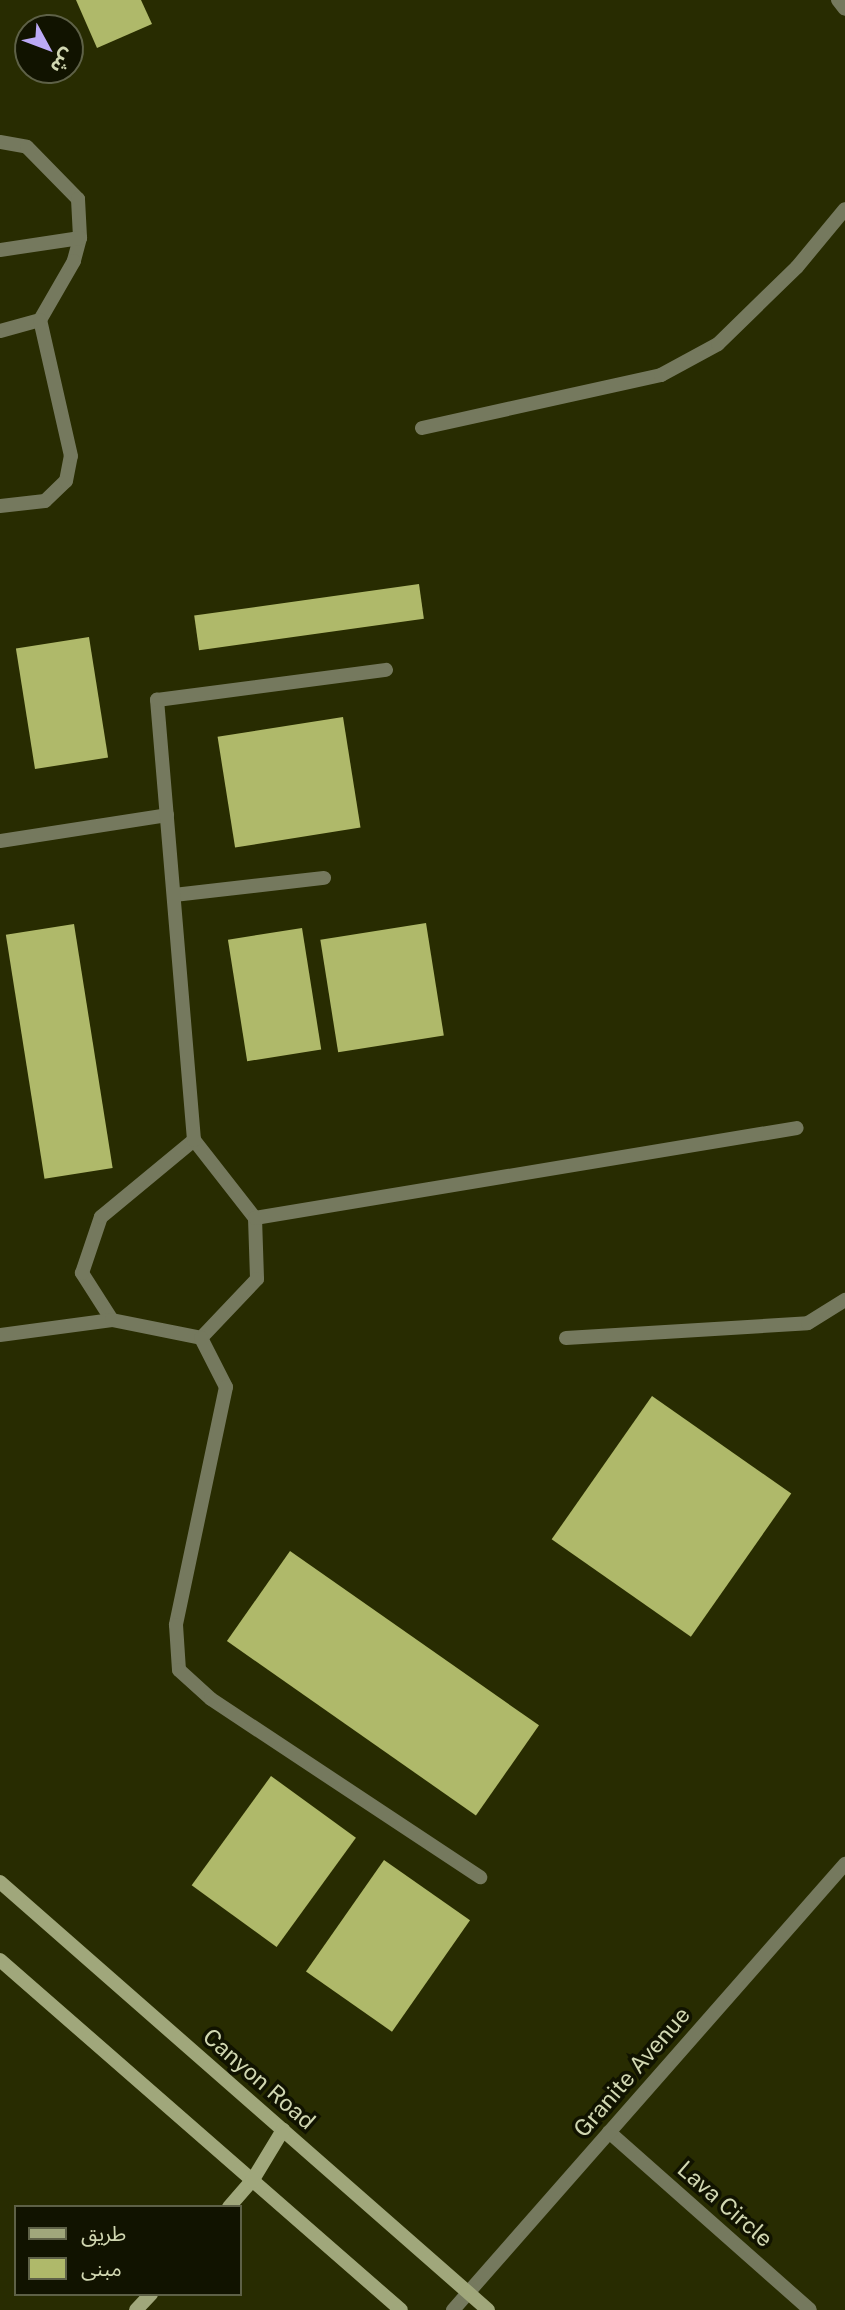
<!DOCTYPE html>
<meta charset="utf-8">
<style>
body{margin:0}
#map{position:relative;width:845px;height:2310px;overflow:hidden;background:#282c01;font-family:"Public Sans","Noto Sans Arabic",sans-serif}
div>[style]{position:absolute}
.building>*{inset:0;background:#afb96a;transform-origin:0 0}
.lane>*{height:14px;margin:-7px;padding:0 7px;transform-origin:7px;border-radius:7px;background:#75795e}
.street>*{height:14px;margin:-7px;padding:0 7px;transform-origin:7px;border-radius:7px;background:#75795e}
.secondary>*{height:14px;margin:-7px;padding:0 7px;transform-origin:7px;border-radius:7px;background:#a0a77b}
span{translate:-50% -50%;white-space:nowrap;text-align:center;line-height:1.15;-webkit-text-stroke:7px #111300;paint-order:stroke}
.street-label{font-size:23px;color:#d1d7b1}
.legend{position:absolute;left:14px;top:2205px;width:228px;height:91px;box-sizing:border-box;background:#111300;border:2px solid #5e6147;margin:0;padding:9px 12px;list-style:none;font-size:21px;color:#d1d7b1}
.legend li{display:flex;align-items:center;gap:14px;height:35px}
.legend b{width:35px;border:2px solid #5e6147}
.north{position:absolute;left:14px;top:14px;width:70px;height:70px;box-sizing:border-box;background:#111300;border:2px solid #5e6147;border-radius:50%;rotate:131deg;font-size:19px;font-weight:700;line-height:28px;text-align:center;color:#d1d7b1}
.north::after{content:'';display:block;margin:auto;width:24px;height:32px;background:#bcaaf6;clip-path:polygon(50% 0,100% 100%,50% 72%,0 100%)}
</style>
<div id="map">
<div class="building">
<i style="clip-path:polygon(76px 0,141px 0,152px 24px,97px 48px)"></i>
<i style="left:419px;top:584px;width:35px;height:227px;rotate:82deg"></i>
<i style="left:89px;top:637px;width:122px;height:74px;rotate:81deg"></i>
<i style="left:343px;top:717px;width:112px;height:127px;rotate:81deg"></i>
<i style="left:426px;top:923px;width:114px;height:107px;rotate:81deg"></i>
<i style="left:74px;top:924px;width:247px;height:69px;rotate:81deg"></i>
<i style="left:302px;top:928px;width:123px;height:75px;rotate:81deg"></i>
<i style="left:652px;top:1396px;width:170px;height:175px;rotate:35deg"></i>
<i style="left:290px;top:1551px;width:304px;height:110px;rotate:35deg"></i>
<i style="left:271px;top:1776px;width:105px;height:135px;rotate:36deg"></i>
<i style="left:384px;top:1860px;width:105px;height:136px;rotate:35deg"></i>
</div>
<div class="lane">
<i style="left:838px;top:0;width:11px;rotate:52deg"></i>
<i style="left:0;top:142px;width:27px;rotate:10deg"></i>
<i style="left:27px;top:147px;width:73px;rotate:45.6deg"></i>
<i style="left:78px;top:199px;width:39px;rotate:87deg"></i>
<i style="left:80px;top:238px;width:24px;rotate:105deg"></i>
<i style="left:74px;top:261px;width:68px;rotate:120deg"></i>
<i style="left:40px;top:320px;width:41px;rotate:164.6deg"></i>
<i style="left:0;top:250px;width:81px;rotate:-8.5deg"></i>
<i style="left:0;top:506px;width:45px;rotate:-6.3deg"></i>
<i style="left:45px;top:501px;width:29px;rotate:-44deg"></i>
<i style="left:66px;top:481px;width:25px;rotate:-79deg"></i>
<i style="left:71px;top:456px;width:139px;rotate:-102.8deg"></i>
<i style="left:0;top:841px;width:169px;rotate:-8.8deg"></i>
<i style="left:174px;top:895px;width:151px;rotate:-6.5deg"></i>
<i style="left:194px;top:1140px;width:99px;rotate:52deg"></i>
<i style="left:255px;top:1218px;width:61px;rotate:88.1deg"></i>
<i style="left:257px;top:1279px;width:81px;rotate:133.5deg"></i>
<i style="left:255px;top:1218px;width:549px;rotate:-9.43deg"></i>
<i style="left:112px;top:1320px;width:56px;rotate:-122.6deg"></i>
<i style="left:82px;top:1273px;width:59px;rotate:-71.3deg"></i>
<i style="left:101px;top:1217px;width:121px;rotate:-39.6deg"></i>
<i style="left:194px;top:1140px;width:442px;rotate:-94.8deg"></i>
<i style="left:157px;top:700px;width:231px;rotate:-7.5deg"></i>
<i style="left:0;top:1335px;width:113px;rotate:-7.6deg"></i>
<i style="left:112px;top:1320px;width:91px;rotate:11.4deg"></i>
<i style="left:201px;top:1338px;width:55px;rotate:63deg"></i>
<i style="left:226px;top:1387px;width:243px;rotate:101.9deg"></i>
<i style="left:176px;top:1625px;width:45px;rotate:86.2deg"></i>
<i style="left:179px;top:1670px;width:43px;rotate:42.2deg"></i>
<i style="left:211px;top:1699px;width:323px;rotate:33.5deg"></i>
<i style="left:566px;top:1338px;width:242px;rotate:-3.5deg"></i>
<i style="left:808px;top:1323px;width:44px;rotate:-31.9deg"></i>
</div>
<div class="street">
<i style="left:422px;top:428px;width:245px;rotate:-12.5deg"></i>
<i style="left:661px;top:375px;width:65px;rotate:-28.5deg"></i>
<i style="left:718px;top:344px;width:110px;rotate:-44.3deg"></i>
<i style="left:797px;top:267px;width:75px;rotate:-50.4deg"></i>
<i style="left:609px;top:2132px;width:268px;rotate:41.5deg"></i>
<i style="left:453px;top:2310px;width:594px;rotate:-48.69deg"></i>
</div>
<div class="secondary">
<i style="left:0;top:1882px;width:649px;rotate:41.25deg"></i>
<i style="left:0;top:1960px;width:532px;rotate:41.12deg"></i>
<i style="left:229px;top:2207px;width:35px;rotate:-49deg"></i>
<i style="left:252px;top:2181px;width:60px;rotate:-58.7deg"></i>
<i style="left:136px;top:2310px;width:22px;rotate:-47deg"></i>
</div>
<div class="street-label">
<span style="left:632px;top:2072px;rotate:-49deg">Granite Avenue</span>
<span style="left:259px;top:2079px;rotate:41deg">Canyon Road</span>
<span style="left:725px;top:2204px;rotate:41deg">Lava Circle</span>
</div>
<ul class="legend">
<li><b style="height:9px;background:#a0a77b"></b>طريق</li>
<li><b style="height:19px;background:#afb96a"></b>مبنى</li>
</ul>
<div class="north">ش</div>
</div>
